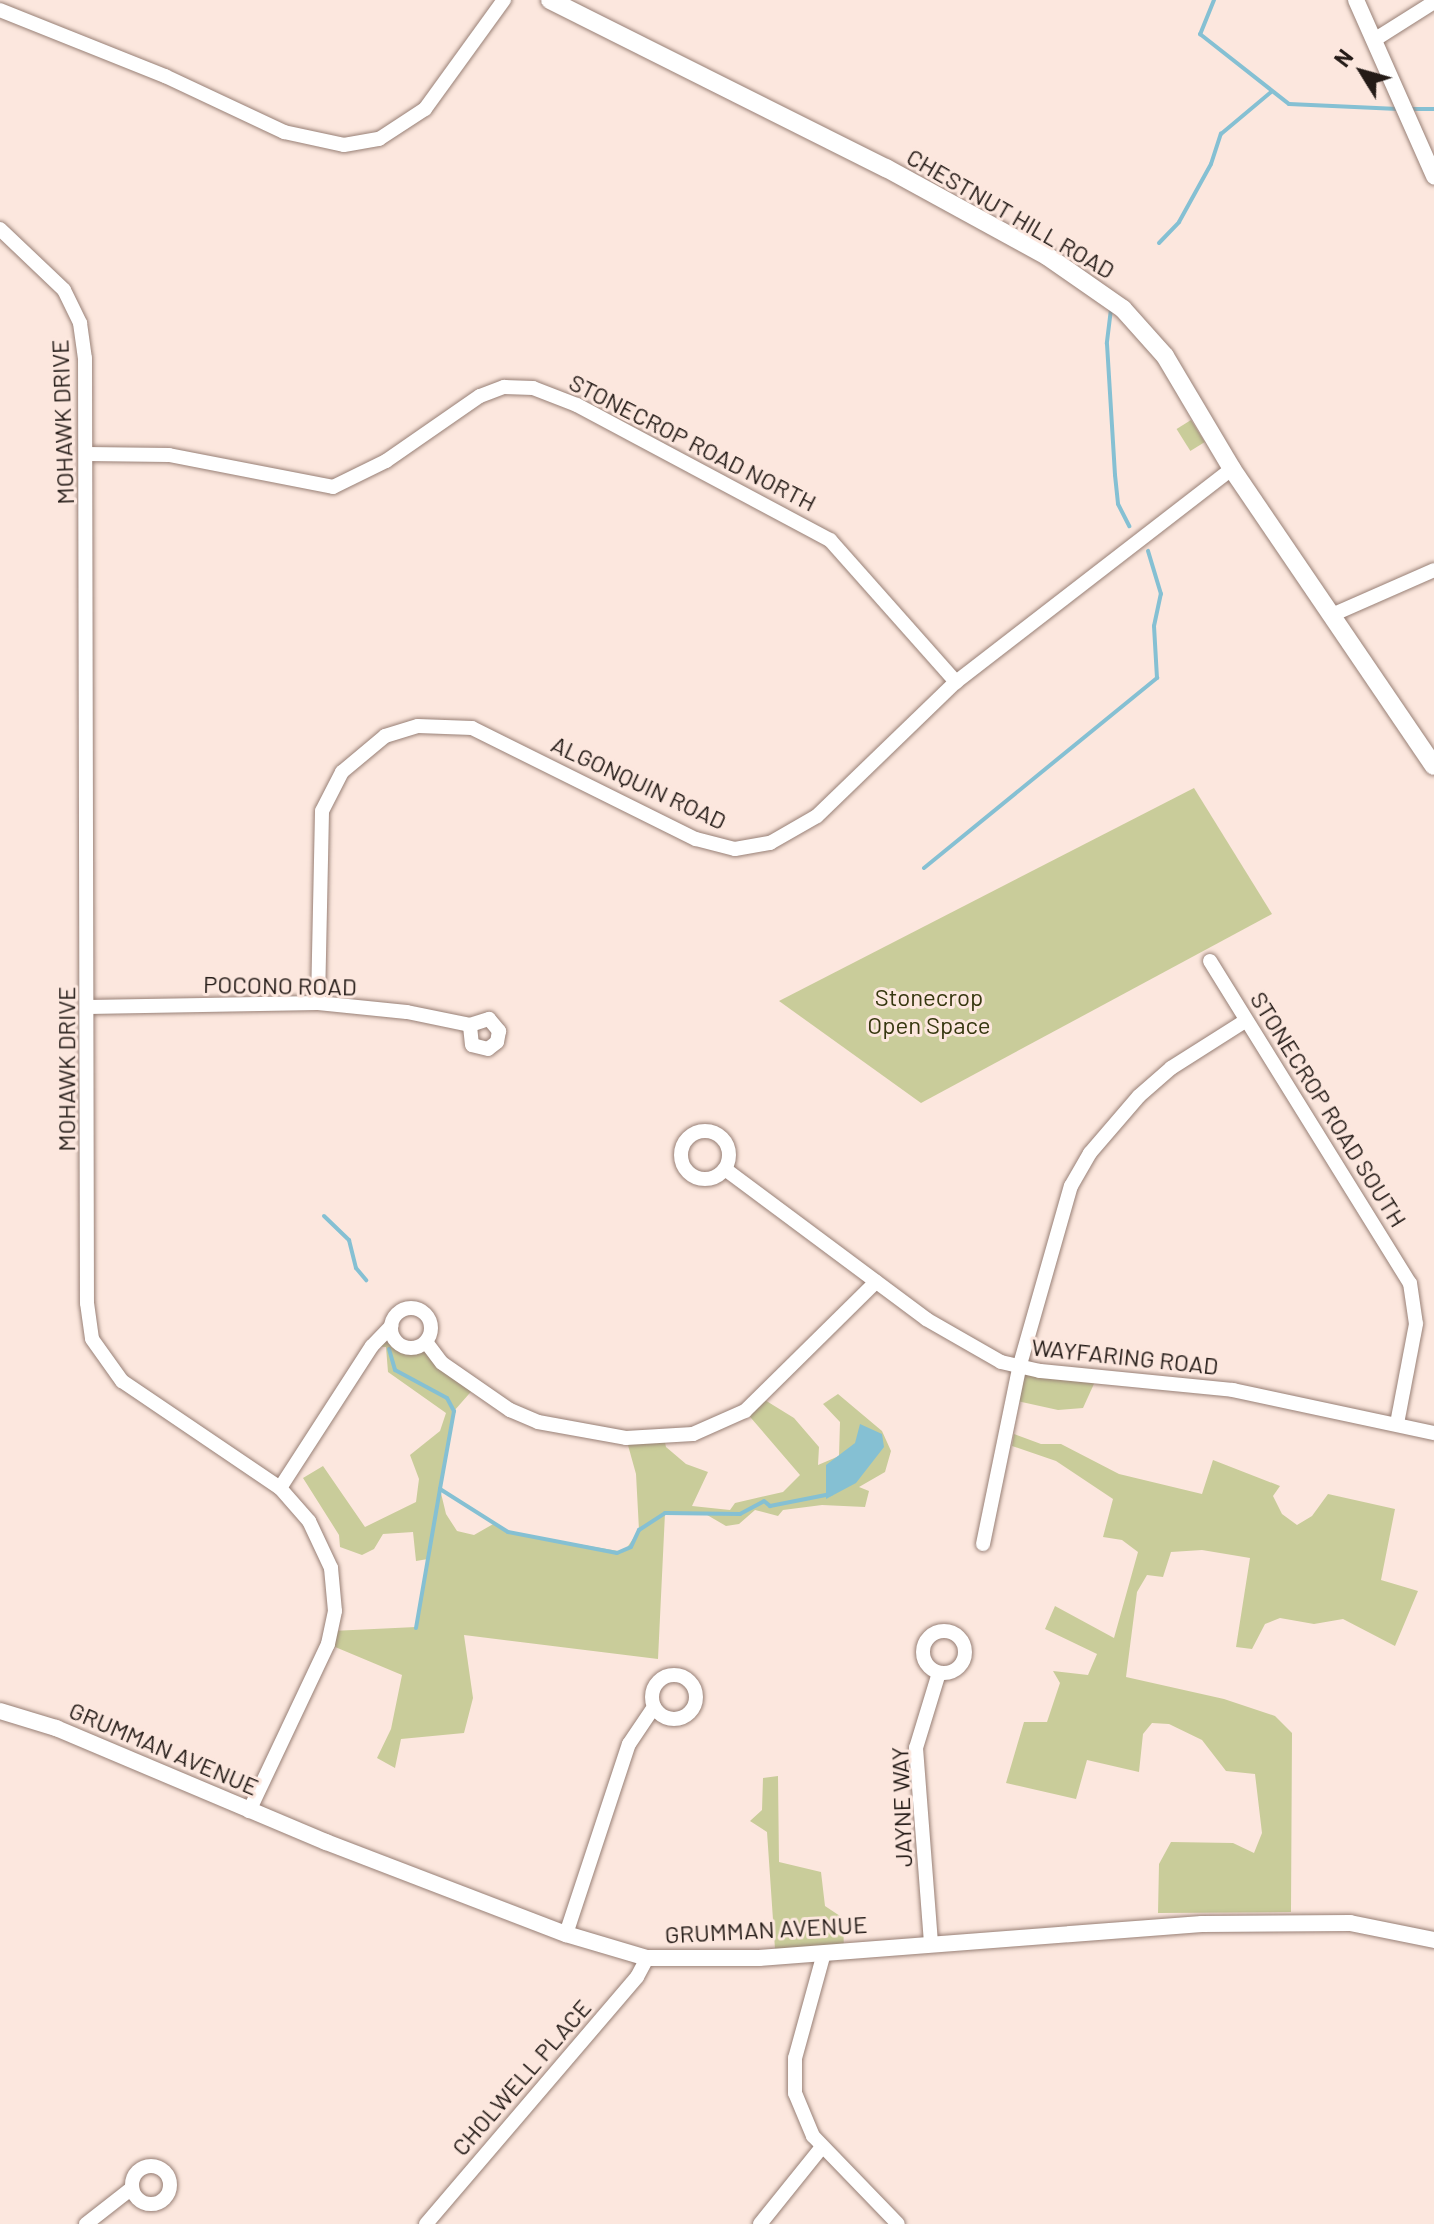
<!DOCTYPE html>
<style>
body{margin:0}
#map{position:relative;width:1434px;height:2224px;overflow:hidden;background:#fce7de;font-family:Barlow,sans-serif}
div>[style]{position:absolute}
.green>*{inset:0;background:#c9cc9a;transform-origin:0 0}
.water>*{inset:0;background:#85c0d3}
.stream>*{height:4px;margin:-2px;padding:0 2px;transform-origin:2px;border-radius:2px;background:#85c0d3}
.roads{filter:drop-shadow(0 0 2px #988076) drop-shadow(0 0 2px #988076)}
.minor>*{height:14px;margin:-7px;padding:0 7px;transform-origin:7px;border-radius:7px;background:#fff}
.minor>.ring{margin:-7px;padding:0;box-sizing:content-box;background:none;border:14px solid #fff;border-radius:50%}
.tertiary>*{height:16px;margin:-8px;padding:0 8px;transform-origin:8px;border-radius:8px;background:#fff}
.secondary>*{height:18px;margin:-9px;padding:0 9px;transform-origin:9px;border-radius:9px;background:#fff}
span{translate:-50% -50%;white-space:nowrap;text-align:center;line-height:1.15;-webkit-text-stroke:6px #fce7de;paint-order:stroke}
.street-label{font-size:24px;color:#241b17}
.park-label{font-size:24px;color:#36370f}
.north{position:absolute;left:1322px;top:32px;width:80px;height:80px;-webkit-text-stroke:6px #fce7de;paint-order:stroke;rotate:307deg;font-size:22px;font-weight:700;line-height:32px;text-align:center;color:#241b17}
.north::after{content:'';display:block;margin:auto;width:28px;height:36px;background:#241b17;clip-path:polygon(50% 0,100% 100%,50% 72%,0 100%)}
</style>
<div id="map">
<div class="green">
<i style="left:1191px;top:420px;width:26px;height:17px;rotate:58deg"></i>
<i style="clip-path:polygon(1194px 788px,1272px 914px,921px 1103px,779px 1001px)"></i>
<i style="clip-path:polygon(392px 1333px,400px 1345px,420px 1346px,476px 1386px,454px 1411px,440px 1489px,446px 1514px,457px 1531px,474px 1535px,495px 1523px,508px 1532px,624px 1552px,639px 1530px,636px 1474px,626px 1438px,664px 1438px,666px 1447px,686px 1464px,708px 1472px,692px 1506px,730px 1510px,735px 1503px,783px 1492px,800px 1475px,745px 1411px,760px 1397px,794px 1418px,819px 1447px,818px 1465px,839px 1456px,840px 1422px,823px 1404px,838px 1394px,882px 1431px,891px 1451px,885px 1472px,859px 1487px,869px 1491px,865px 1507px,822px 1505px,783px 1510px,778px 1516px,755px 1510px,739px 1524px,726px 1526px,702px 1512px,665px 1513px,658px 1659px,464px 1635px,473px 1698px,464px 1733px,401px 1739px,395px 1768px,377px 1758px,391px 1729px,402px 1675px,328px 1644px,332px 1631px,416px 1627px,428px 1559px,416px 1561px,413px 1532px,383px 1534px,374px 1549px,362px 1555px,340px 1547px,339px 1535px,303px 1478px,323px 1466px,365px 1527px,416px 1502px,419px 1479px,410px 1455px,440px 1431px,446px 1413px,388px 1372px,386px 1347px,372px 1346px)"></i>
<i style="clip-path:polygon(1019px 1368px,1098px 1375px,1083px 1408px,1058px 1410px,1012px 1400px)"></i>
<i style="clip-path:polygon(1014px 1434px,1041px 1444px,1061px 1444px,1119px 1474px,1202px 1494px,1213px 1460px,1280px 1486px,1273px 1496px,1282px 1514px,1297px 1525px,1312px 1516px,1328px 1494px,1395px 1509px,1381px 1580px,1418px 1591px,1395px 1646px,1343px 1619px,1314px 1624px,1280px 1618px,1265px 1624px,1252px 1649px,1236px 1647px,1250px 1558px,1202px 1550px,1171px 1552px,1163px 1577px,1147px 1575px,1137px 1592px,1126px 1677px,1224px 1699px,1275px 1716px,1292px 1733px,1291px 1912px,1158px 1913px,1159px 1864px,1171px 1842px,1233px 1843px,1254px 1853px,1262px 1833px,1255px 1774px,1226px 1771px,1202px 1740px,1169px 1724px,1152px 1723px,1143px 1734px,1139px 1772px,1087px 1760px,1076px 1799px,1006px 1783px,1024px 1722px,1047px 1722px,1060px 1683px,1053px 1671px,1088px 1675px,1097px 1654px,1045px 1629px,1055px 1606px,1114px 1638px,1138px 1552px,1122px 1540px,1103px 1537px,1113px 1499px,1056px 1461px,1012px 1446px)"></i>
<i style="clip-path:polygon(778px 1776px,779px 1862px,821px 1872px,825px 1906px,843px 1918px,844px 1951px,797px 1955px,775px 1949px,767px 1832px,750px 1821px,762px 1810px,763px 1778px)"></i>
</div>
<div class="water">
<i style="clip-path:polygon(860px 1424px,882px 1434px,884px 1447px,856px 1483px,826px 1499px,826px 1465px,855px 1443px)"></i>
</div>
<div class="stream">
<i style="left:1214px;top:0;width:37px;rotate:112deg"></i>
<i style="left:1200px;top:34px;width:113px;rotate:38.2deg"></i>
<i style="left:1289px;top:104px;width:109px;rotate:2.6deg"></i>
<i style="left:1411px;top:109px;width:23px"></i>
<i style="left:1159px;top:243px;width:29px;rotate:-46deg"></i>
<i style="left:1179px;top:222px;width:66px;rotate:-61.1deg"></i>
<i style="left:1211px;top:164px;width:32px;rotate:-72deg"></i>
<i style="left:1221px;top:134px;width:65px;rotate:-40deg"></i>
<i style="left:1111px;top:309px;width:35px;rotate:97deg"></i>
<i style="left:1107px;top:344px;width:131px;rotate:86.5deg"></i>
<i style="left:1115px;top:475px;width:29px;rotate:84deg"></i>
<i style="left:1118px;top:504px;width:25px;rotate:63deg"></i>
<i style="left:924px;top:868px;width:301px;rotate:-39.2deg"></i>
<i style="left:1157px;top:678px;width:52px;rotate:-93.3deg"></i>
<i style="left:1154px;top:626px;width:33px;rotate:-78deg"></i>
<i style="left:1161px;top:594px;width:45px;rotate:-106.8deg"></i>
<i style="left:324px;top:1216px;width:35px;rotate:44deg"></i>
<i style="left:349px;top:1240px;width:29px;rotate:76deg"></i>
<i style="left:356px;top:1268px;width:16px;rotate:50deg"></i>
<i style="left:389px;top:1349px;width:22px;rotate:74deg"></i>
<i style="left:395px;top:1370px;width:59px;rotate:28.3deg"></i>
<i style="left:447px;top:1398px;width:15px;rotate:62deg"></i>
<i style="left:454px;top:1411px;width:79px;rotate:100.2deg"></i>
<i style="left:440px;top:1489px;width:80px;rotate:32.3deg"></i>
<i style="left:508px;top:1532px;width:111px;rotate:10.9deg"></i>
<i style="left:617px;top:1553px;width:15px;rotate:-23deg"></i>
<i style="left:631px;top:1547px;width:19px;rotate:-65deg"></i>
<i style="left:639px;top:1530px;width:31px;rotate:-33deg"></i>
<i style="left:665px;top:1513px;width:75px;rotate:0.8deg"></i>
<i style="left:740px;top:1514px;width:27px;rotate:-28deg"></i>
<i style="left:764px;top:1501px;width:8px;rotate:40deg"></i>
<i style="left:770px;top:1506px;width:62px;rotate:-11.1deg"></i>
<i style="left:416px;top:1628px;width:141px;rotate:-80.2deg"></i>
</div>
<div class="roads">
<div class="minor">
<i style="left:0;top:10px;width:178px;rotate:21.8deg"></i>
<i style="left:165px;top:76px;width:132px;rotate:25.2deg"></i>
<i style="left:284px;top:132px;width:61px;rotate:12.2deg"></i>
<i style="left:344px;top:145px;width:36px;rotate:-10deg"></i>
<i style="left:379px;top:139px;width:55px;rotate:-33.1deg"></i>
<i style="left:425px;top:109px;width:135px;rotate:-54.1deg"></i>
<i style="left:1374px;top:40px;width:71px;rotate:-32.3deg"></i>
<i style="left:0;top:229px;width:88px;rotate:43.6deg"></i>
<i style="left:64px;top:290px;width:37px;rotate:64deg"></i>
<i style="left:80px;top:323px;width:35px;rotate:82deg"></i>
<i style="left:85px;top:358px;width:945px;rotate:89.88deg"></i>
<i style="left:87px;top:1303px;width:36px;rotate:82deg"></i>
<i style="left:92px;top:1339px;width:52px;rotate:54.5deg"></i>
<i style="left:122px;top:1381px;width:191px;rotate:34.1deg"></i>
<i style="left:280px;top:1488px;width:44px;rotate:48.7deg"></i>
<i style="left:309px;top:1521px;width:52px;rotate:64.9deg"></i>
<i style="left:331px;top:1568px;width:43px;rotate:84.7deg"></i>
<i style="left:335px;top:1611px;width:34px;rotate:102deg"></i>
<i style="left:328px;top:1644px;width:185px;rotate:115.3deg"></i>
<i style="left:87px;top:454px;width:82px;rotate:0.7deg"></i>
<i style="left:169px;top:455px;width:167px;rotate:11deg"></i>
<i style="left:333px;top:487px;width:59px;rotate:-26.1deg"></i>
<i style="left:386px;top:461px;width:114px;rotate:-34.7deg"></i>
<i style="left:480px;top:396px;width:26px;rotate:-21deg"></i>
<i style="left:504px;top:387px;width:29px;rotate:2deg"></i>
<i style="left:533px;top:388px;width:47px;rotate:21.1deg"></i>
<i style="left:577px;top:405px;width:287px;rotate:28.1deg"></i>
<i style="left:830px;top:540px;width:190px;rotate:48.4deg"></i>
<i style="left:1334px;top:614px;width:109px;rotate:-23.7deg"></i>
<i style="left:1210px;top:961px;width:379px;rotate:58.2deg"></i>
<i style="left:1410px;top:1283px;width:41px;rotate:81.7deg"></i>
<i style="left:1416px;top:1324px;width:102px;rotate:100.8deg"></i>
<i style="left:318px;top:1003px;width:192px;rotate:-88.8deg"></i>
<i style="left:322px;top:811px;width:44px;rotate:-62.9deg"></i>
<i style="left:342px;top:772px;width:56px;rotate:-39.9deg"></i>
<i style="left:385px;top:736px;width:34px;rotate:-17deg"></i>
<i style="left:418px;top:726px;width:54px;rotate:2.1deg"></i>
<i style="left:472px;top:728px;width:250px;rotate:26.4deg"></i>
<i style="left:696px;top:839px;width:40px;rotate:14.4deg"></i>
<i style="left:735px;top:849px;width:36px;rotate:-10deg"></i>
<i style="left:770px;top:843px;width:54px;rotate:-29.9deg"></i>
<i style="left:817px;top:816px;width:193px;rotate:-44deg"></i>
<i style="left:956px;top:682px;width:349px;rotate:-37.7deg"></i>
<i style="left:88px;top:1007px;width:230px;rotate:-1deg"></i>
<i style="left:318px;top:1003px;width:89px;rotate:5.8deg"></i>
<i style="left:407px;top:1012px;width:64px;rotate:11.7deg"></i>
<i style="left:470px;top:1025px;width:20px;rotate:-18deg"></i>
<i style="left:489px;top:1019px;width:16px;rotate:50deg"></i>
<i style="left:499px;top:1031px;width:11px;rotate:100deg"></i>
<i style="left:497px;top:1042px;width:11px;rotate:142deg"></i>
<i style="left:488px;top:1049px;width:16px;rotate:-166deg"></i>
<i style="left:472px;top:1045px;width:20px;rotate:-96deg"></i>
<i class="ring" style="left:681px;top:1131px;width:34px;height:34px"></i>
<i style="left:725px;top:1169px;width:251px;rotate:36.7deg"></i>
<i style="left:926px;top:1319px;width:86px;rotate:29.8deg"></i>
<i style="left:1001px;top:1362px;width:40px;rotate:13deg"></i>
<i style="left:1040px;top:1371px;width:194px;rotate:5.6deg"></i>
<i style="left:1233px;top:1390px;width:206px;rotate:12.1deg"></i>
<i class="ring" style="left:391px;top:1308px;width:26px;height:26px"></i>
<i style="left:426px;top:1342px;width:26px;rotate:53deg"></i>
<i style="left:442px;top:1363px;width:83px;rotate:34.7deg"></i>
<i style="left:510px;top:1410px;width:30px;rotate:23deg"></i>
<i style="left:538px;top:1422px;width:89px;rotate:10.3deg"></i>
<i style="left:626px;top:1438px;width:67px;rotate:-3.4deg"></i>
<i style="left:693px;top:1434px;width:57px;rotate:-23.9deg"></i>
<i style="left:745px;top:1411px;width:184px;rotate:-44.6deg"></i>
<i style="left:280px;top:1488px;width:169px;rotate:-57.1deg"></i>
<i style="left:372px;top:1346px;width:28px;rotate:-46deg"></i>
<i style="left:983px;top:1544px;width:180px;rotate:-78.4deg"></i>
<i style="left:1019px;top:1368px;width:189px;rotate:-74.1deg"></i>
<i style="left:1071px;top:1186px;width:38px;rotate:-60deg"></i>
<i style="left:1090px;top:1153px;width:75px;rotate:-49.3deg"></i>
<i style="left:1139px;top:1096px;width:43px;rotate:-41.2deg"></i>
<i style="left:1171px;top:1068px;width:88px;rotate:-32.4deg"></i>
<i class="ring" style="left:923px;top:1631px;width:28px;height:28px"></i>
<i class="ring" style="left:652px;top:1675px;width:30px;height:30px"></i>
<i style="left:566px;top:1934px;width:200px;rotate:-71.7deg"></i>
<i style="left:629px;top:1744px;width:45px;rotate:-56deg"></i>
<i style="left:931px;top:1943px;width:196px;rotate:-94.4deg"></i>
<i style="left:916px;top:1748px;width:78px;rotate:-73deg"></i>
<i style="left:824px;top:1953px;width:109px;rotate:105.4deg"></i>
<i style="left:795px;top:2058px;width:35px;rotate:90deg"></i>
<i style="left:795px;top:2093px;width:47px;rotate:67.3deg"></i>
<i style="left:813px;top:2136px;width:122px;rotate:46deg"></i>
<i class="ring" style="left:132px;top:2166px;width:24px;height:24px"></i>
<i style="left:86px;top:2224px;width:58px;rotate:-38deg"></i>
<i style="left:426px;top:2224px;width:325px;rotate:-49.5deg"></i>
<i style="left:637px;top:1977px;width:21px;rotate:-62deg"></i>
<i style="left:760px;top:2224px;width:99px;rotate:-51.2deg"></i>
</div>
<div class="tertiary">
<i style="left:1356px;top:0;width:193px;rotate:66.1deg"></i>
<i style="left:0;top:1711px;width:59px;rotate:16.9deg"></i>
<i style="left:56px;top:1728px;width:293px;rotate:22.9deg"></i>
<i style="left:326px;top:1842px;width:257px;rotate:21deg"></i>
<i style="left:566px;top:1934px;width:84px;rotate:16.5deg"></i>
<i style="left:647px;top:1958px;width:112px"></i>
<i style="left:759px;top:1958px;width:444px;rotate:-4.4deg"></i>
<i style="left:1202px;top:1924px;width:148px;rotate:-0.4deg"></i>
<i style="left:1350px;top:1923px;width:86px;rotate:11.4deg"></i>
</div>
<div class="secondary">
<i style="left:550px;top:0;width:376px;rotate:26.6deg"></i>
<i style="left:886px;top:168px;width:183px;rotate:28.7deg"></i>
<i style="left:1047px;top:256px;width:93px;rotate:34.9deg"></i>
<i style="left:1123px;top:309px;width:63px;rotate:48.2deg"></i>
<i style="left:1165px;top:356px;width:131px;rotate:59.3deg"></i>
<i style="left:1232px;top:469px;width:359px;rotate:55.8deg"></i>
</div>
</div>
<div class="street-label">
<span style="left:1011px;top:213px;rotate:30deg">CHESTNUT HILL ROAD</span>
<span style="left:62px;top:422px;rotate:-92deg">MOHAWK DRIVE</span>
<span style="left:693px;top:442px;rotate:27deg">STONECROP ROAD NORTH</span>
<span style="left:639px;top:782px;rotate:25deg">ALGONQUIN ROAD</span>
<span style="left:280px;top:985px;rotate:1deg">POCONO ROAD</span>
<span style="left:66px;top:1069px;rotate:-90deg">MOHAWK DRIVE</span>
<span style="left:1329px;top:1109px;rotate:58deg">STONECROP ROAD SOUTH</span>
<span style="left:1125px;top:1356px;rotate:6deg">WAYFARING ROAD</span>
<span style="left:164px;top:1748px;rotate:23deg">GRUMMAN AVENUE</span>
<span style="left:901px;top:1807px;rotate:-92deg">JAYNE WAY</span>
<span style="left:766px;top:1929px;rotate:-3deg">GRUMMAN AVENUE</span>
<span style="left:521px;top:2077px;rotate:-49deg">CHOLWELL PLACE</span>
</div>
<div class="park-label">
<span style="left:929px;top:1011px">Stonecrop<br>Open Space</span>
</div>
<div class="north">N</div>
</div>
